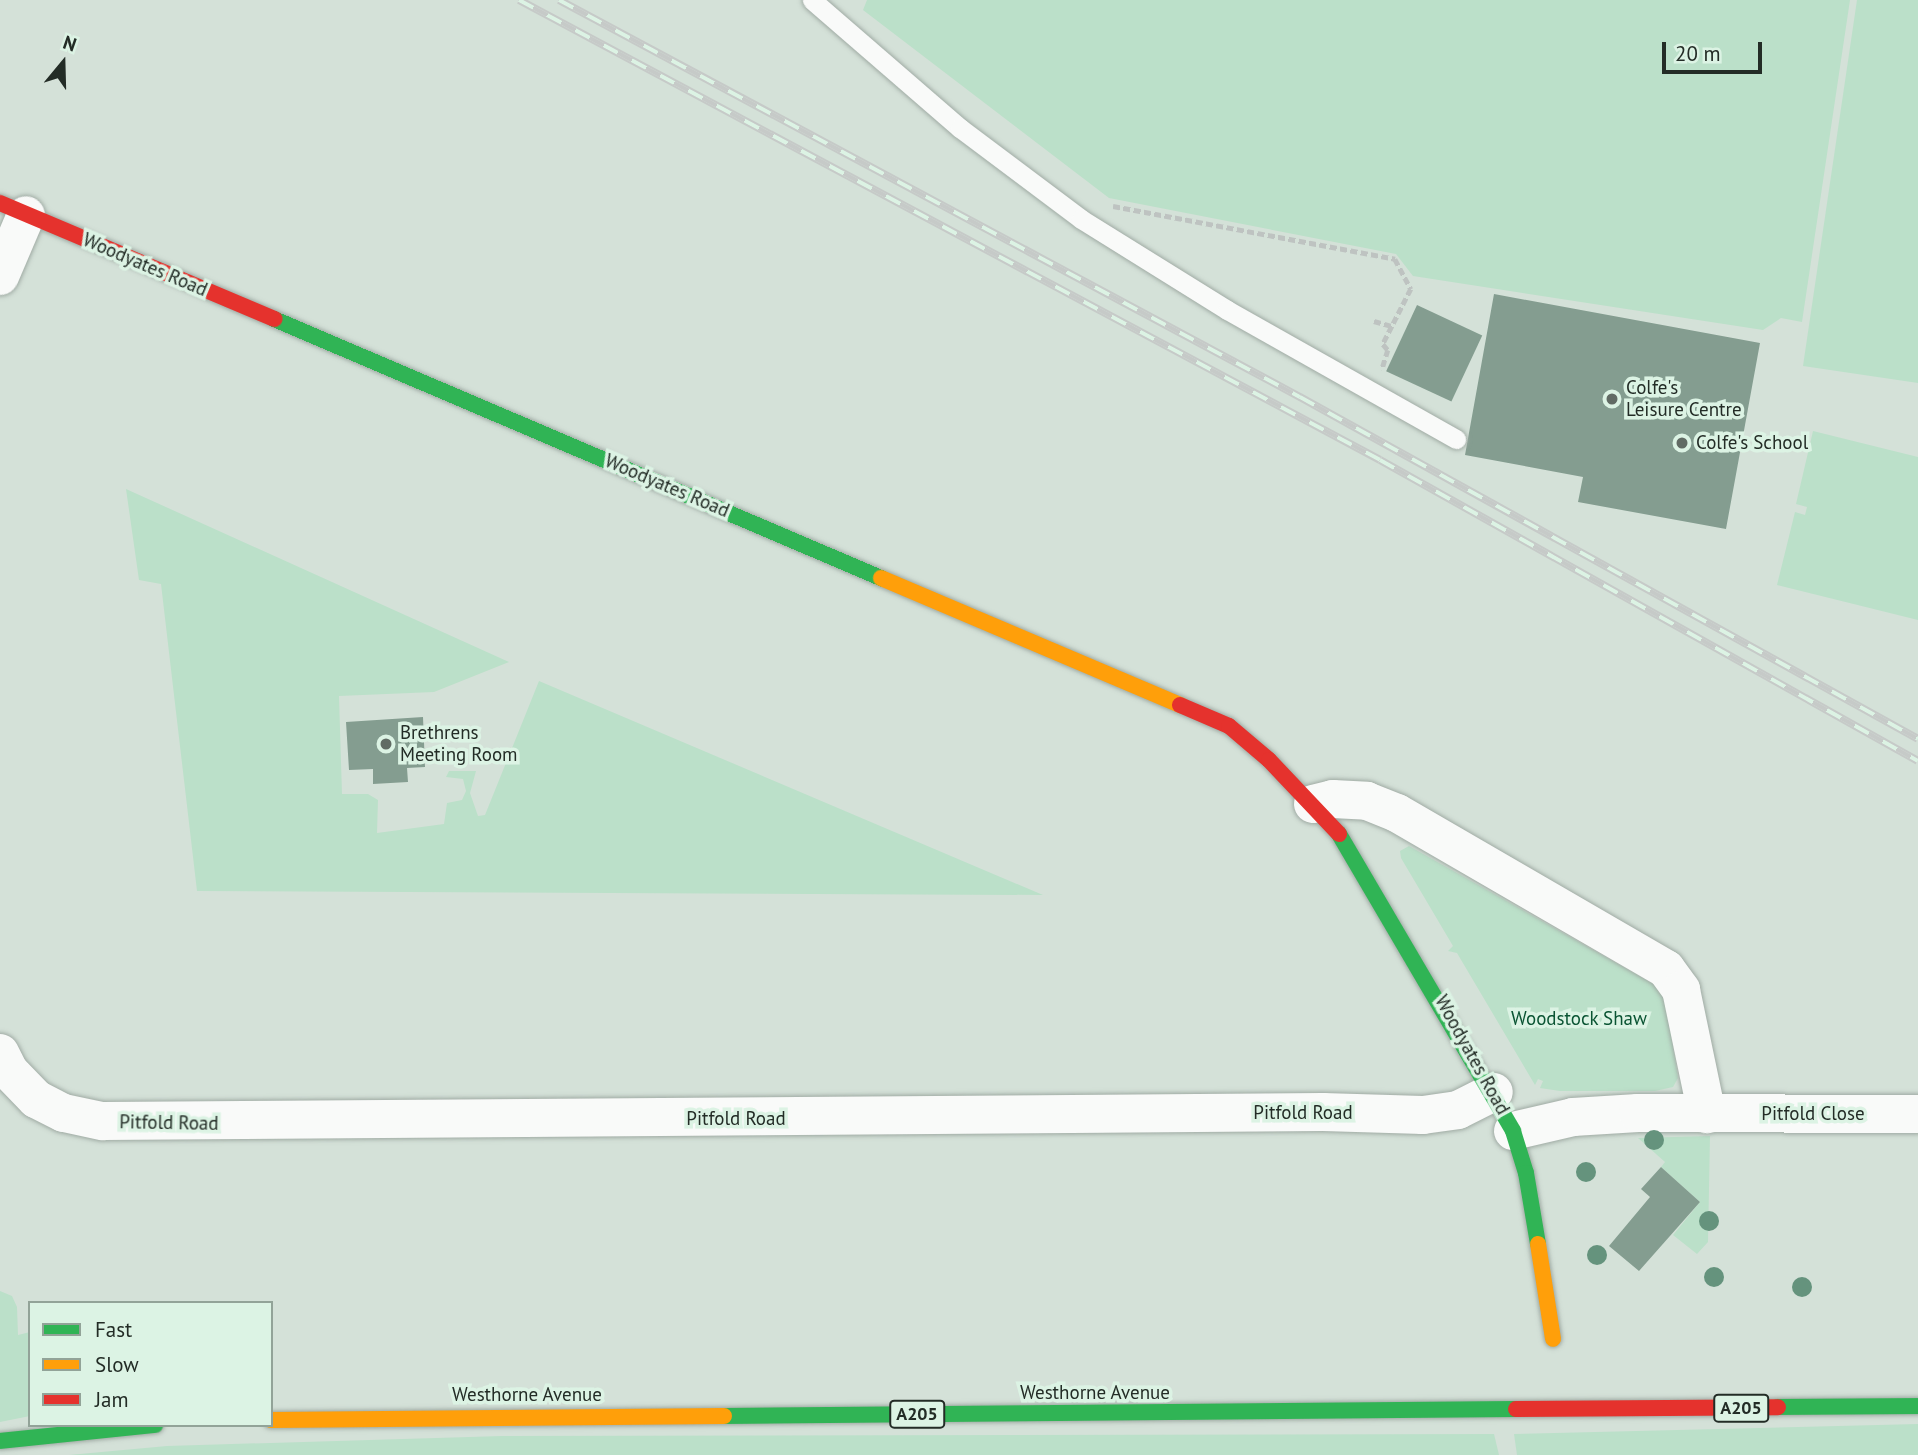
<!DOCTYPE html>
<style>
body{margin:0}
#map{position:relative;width:1918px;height:1455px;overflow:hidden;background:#d4e1d8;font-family:"PT Sans",sans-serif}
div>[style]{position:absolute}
.green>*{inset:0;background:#bbe0c9}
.building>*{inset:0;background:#849d90;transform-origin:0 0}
.path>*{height:4.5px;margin-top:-2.25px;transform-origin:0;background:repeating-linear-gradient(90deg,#bec3c1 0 7px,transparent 0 10.5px)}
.roads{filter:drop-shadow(0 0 2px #a0aba4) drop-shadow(0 0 2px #a0aba4)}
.lane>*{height:19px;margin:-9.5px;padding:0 9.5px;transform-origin:9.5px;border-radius:9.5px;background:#f9faf9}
.street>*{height:38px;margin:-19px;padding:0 19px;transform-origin:19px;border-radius:19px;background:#f9faf9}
.fast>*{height:16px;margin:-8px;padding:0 8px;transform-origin:8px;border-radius:8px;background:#30b455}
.slow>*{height:16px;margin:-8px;padding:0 8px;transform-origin:8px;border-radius:8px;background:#ff9f0a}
.jam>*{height:16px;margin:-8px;padding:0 8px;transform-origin:8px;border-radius:8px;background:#e5322d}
.rail>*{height:8px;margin-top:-4px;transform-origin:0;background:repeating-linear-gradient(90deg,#dcf3e4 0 16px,#c6cac8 0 32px);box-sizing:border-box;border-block:2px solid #c6cac8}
.trees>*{width:20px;height:20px;margin:-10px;border-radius:50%;background:#65937d}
.dots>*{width:19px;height:19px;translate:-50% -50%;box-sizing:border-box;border:4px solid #dcf3e4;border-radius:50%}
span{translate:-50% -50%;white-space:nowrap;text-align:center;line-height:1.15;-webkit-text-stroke:7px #dcf3e4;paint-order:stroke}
.shield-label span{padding:2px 5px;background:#dcf3e4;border:2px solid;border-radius:5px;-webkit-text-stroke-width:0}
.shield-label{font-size:18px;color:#232c26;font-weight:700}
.street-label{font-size:19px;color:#232c26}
.poi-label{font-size:19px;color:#232c26}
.left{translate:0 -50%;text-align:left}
.park-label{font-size:19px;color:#0a5433}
.legend{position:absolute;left:28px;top:1301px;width:245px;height:126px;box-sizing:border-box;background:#dcf3e4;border:2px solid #92a398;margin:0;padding:9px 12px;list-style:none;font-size:21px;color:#232c26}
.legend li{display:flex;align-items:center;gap:14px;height:35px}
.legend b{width:35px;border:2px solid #92a398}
.north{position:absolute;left:28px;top:28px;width:70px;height:70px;-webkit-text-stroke:5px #dcf3e4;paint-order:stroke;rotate:19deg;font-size:19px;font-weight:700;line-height:28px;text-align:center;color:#232c26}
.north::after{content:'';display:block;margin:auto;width:24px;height:32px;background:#232c26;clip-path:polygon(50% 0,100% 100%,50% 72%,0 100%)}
.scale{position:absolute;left:1662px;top:42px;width:100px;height:32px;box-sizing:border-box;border:4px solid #232c26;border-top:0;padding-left:9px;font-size:21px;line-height:24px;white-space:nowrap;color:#232c26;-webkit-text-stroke:5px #dcf3e4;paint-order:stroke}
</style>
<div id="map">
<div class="green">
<i style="clip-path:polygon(867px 0,1850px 0,1802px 322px,1781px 318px,1763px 330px,1413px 276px,1396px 254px,1109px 198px,863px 10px)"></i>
<i style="clip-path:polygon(1857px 0,1918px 0,1918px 383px,1803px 366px)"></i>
<i style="clip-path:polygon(1813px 431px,1918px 457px,1918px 620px,1777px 585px,1795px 512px,1805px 515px,1807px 507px,1796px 504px)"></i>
<i style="clip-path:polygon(126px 489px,509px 662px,434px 692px,339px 696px,342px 794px,368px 794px,378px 800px,377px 833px,444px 824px,447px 803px,462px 800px,466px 791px,463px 779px,446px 777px,449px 771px,476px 771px,470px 793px,478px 816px,485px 815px,539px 681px,1043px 895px,197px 891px,161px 584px,139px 580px)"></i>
<i style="clip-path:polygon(1409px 846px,1664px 990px,1678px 1078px,1673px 1087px,1655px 1091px,1560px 1091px,1540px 1088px,1543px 1081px,1538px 1079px,1535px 1085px,1457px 953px,1448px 951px,1453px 946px,1401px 858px,1400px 851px)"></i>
<i style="clip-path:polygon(1710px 1136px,1708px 1242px,1697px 1254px,1673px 1235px,1700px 1202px,1661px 1167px,1665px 1162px,1638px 1138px)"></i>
<i style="clip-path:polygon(0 1291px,12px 1296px,17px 1307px,18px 1335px,30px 1332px,30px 1416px,0 1422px)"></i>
<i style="clip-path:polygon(1918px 1424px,1918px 1455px,1517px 1455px,1514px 1434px)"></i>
<i style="clip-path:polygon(1494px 1434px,1499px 1455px,69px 1455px,167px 1446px,502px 1436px)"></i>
</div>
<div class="building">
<i style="clip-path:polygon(1494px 294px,1760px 343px,1726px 529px,1578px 502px,1583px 477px,1465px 455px)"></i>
<i style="left:1417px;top:305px;width:72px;height:73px;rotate:25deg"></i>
<i style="clip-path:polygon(423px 717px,425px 767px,407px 768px,408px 782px,373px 784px,373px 769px,349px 770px,346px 722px)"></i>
<i style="clip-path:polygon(1661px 1167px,1700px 1202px,1639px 1271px,1609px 1246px,1650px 1197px,1641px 1189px)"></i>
</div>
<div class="path">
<i style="left:1113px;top:206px;width:287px;rotate:10.6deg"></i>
<i style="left:1395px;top:259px;width:34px;rotate:62deg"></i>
<i style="left:1411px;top:289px;width:62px;rotate:117deg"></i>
<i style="left:1383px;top:344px;width:8px;rotate:50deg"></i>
<i style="left:1388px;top:350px;width:21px;rotate:107deg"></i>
<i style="left:1374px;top:321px;width:18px;rotate:16deg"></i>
</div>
<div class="roads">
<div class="lane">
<i style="left:812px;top:0;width:196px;rotate:40.9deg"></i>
<i style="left:960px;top:128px;width:151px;rotate:36.9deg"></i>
<i style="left:1081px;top:219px;width:172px;rotate:31.9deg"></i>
<i style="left:1227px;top:310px;width:263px;rotate:29.4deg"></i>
</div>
<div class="street">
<i style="left:0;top:276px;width:66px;rotate:-66.9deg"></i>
<i style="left:1313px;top:804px;width:21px;rotate:-14deg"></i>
<i style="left:1333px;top:799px;width:34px;rotate:3deg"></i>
<i style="left:1367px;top:801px;width:32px;rotate:22deg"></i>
<i style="left:1397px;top:813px;width:311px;rotate:30.1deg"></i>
<i style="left:1666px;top:969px;width:26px;rotate:54deg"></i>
<i style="left:1681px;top:990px;width:127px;rotate:78.2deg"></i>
<i style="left:0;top:1053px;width:20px;rotate:63deg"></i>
<i style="left:9px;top:1071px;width:39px;rotate:46deg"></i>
<i style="left:36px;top:1099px;width:31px;rotate:27deg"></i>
<i style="left:64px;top:1113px;width:40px;rotate:12deg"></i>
<i style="left:103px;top:1121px;width:1220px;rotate:-0.42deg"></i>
<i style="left:1323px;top:1112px;width:100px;rotate:1.7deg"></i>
<i style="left:1423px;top:1115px;width:35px;rotate:-8deg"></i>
<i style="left:1458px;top:1110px;width:40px;rotate:-26.6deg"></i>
<i style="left:1513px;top:1131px;width:62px;rotate:-13.1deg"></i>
<i style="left:1573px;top:1117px;width:65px;rotate:-3.5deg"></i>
<i style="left:1638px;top:1113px;width:280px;rotate:0.2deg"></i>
</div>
<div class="fast">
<i style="left:274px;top:319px;width:660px;rotate:23.11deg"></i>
<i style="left:1339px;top:834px;width:344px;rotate:59.6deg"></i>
<i style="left:1513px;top:1131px;width:44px;rotate:72.8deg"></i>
<i style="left:1526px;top:1173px;width:72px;rotate:80.4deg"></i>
<i style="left:1778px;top:1407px;width:140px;rotate:-0.4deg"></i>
<i style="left:724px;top:1416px;width:792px;rotate:-0.51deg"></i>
<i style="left:0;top:1441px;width:156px;rotate:-5.9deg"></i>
</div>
<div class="slow">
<i style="left:881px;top:578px;width:325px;rotate:23deg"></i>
<i style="left:1538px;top:1244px;width:96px;rotate:81deg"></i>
<i style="left:271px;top:1420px;width:453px;rotate:-0.5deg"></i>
</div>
<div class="jam">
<i style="left:0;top:203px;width:298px;rotate:22.9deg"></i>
<i style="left:1180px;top:705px;width:53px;rotate:23.2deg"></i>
<i style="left:1229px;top:726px;width:52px;rotate:40.4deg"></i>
<i style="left:1269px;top:760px;width:102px;rotate:46.6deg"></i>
<i style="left:1516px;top:1409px;width:262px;rotate:-0.4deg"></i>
</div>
</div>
<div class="rail">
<i style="left:519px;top:0;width:976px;rotate:28.11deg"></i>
<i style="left:1380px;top:460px;width:616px;rotate:29.23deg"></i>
<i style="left:559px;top:0;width:841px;rotate:28.18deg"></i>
<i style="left:1300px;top:397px;width:706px;rotate:28.96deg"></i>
</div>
<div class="trees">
<i style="left:1654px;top:1140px"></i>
<i style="left:1586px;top:1172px"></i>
<i style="left:1709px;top:1221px"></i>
<i style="left:1597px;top:1255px"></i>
<i style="left:1714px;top:1277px"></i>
<i style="left:1802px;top:1287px"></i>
</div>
<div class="dots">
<i style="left:1612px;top:399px;background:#616b64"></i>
<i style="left:1682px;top:443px;background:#616b64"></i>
<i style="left:386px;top:744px;background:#616b64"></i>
</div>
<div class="shield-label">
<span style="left:1741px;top:1408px">A205</span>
<span style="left:917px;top:1414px">A205</span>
</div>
<div class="street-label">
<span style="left:145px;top:265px;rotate:23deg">Woodyates Road</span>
<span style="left:667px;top:486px;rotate:23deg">Woodyates Road</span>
<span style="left:1472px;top:1055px;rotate:61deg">Woodyates Road</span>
<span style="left:1303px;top:1113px">Pitfold Road</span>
<span style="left:1813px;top:1114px">Pitfold Close</span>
<span style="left:736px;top:1119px">Pitfold Road</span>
<span style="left:169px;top:1123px;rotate:1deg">Pitfold Road</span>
<span style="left:1095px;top:1393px">Westhorne Avenue</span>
<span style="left:527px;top:1395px">Westhorne Avenue</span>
</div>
<div class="poi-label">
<span class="left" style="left:1626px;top:399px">Colfe's<br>Leisure Centre</span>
<span class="left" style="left:1696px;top:443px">Colfe's School</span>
<span class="left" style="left:400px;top:744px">Brethrens<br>Meeting Room</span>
</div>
<div class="park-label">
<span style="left:1579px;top:1019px">Woodstock Shaw</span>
</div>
<ul class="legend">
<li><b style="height:9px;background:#30b455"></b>Fast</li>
<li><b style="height:9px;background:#ff9f0a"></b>Slow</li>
<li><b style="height:9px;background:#e5322d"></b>Jam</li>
</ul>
<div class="north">N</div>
<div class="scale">20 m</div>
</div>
